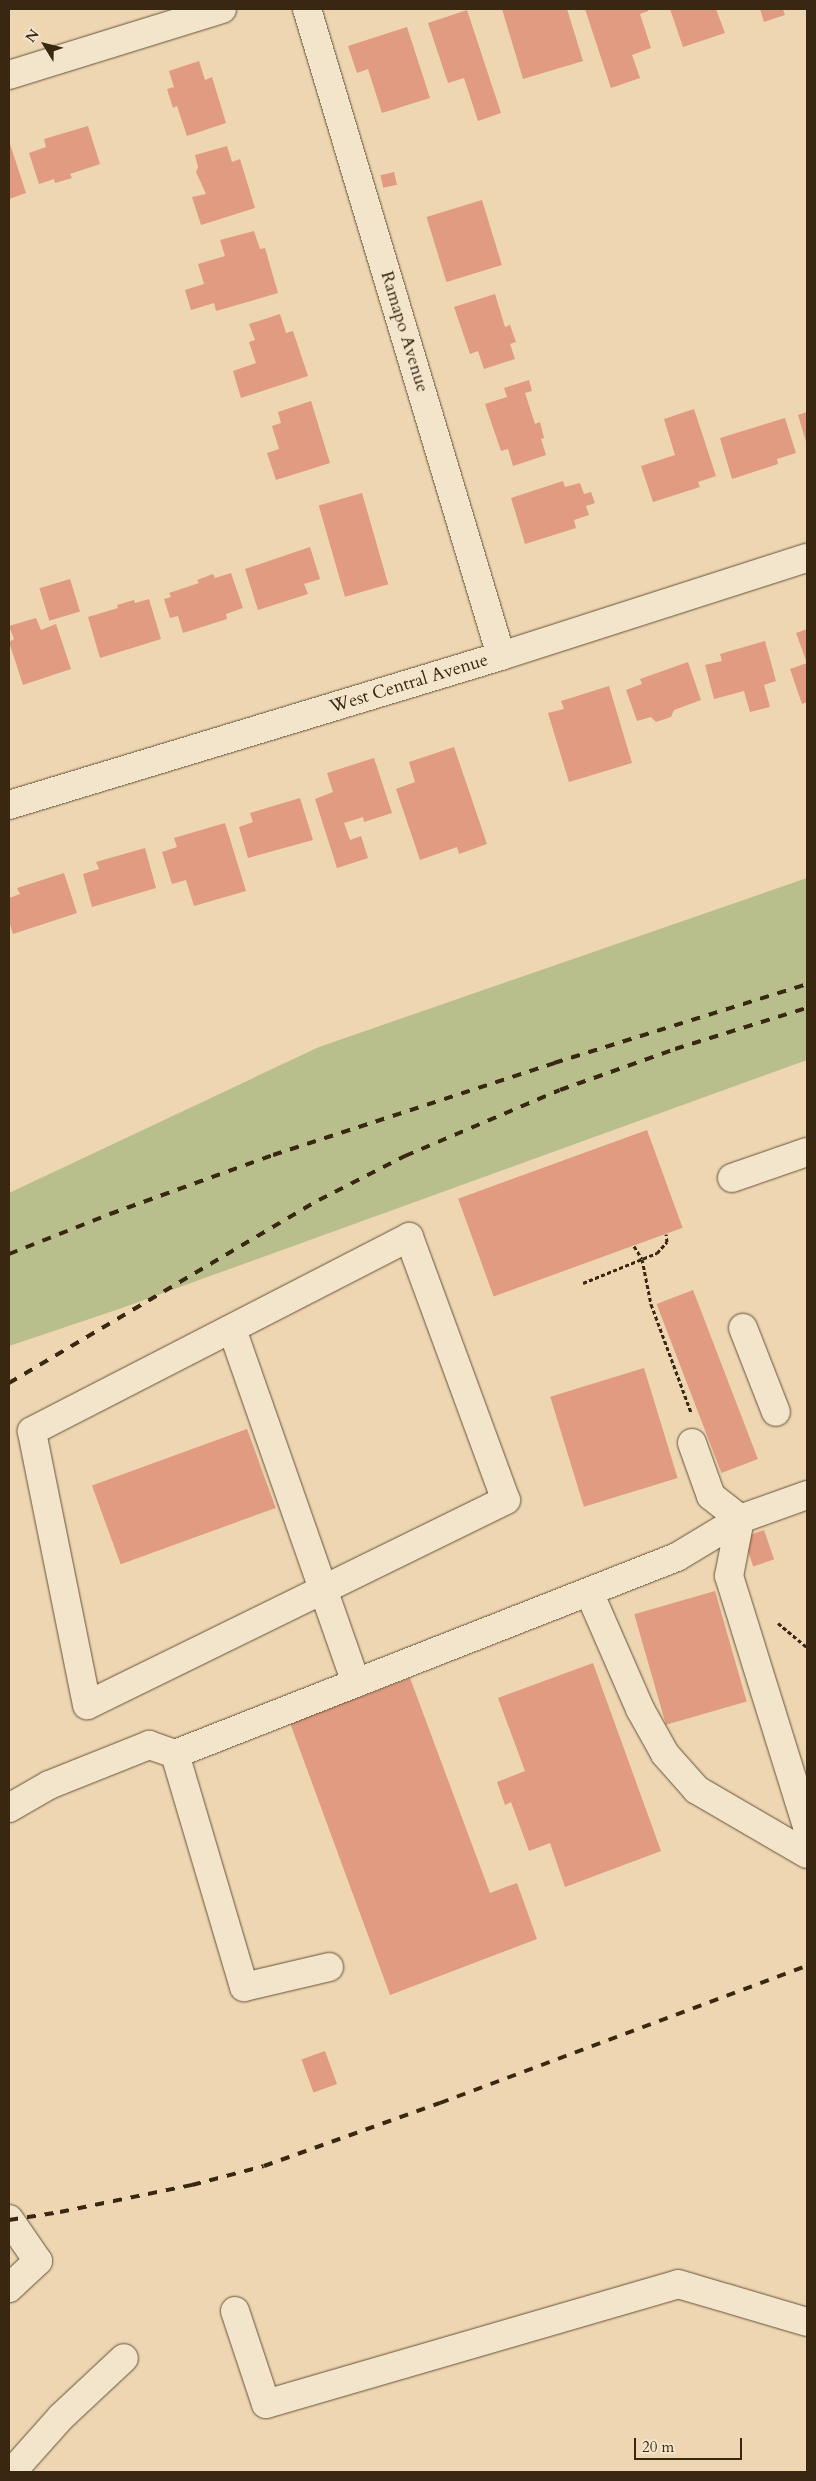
<!DOCTYPE html>
<style>
body{margin:0}
#map{position:relative;width:816px;height:2481px;overflow:hidden;background:#edd6b1;font-family:Cardo,serif}
div>[style]{position:absolute}
.green>*{inset:0;background:#b8be8c}
.building>*{inset:0;background:#e09b80;transform-origin:0 0}
.path>*{height:3px;margin-top:-1.5px;transform-origin:0;background:repeating-linear-gradient(90deg,#392711 0 4px,transparent 0 6.5px)}
.roads{filter:drop-shadow(0 0 1px #665339) drop-shadow(0 0 1px #665339)}
.minor>*{height:28px;margin:-14px;padding:0 14px;transform-origin:14px;border-radius:14px;background:#f3e4cc}
.rail>*{height:4px;margin-top:-2px;transform-origin:0;background:repeating-linear-gradient(90deg,#392711 0 9px,transparent 0 18px)}
span{translate:-50% -50%;white-space:nowrap;text-align:center;line-height:1.15;-webkit-text-stroke:4px #f3e4cc;paint-order:stroke}
.street-label{font-size:18px;color:#392711}
.frame{position:absolute;inset:0;border:10px solid #392711;pointer-events:none}
.north{position:absolute;left:20px;top:20px;width:50px;height:50px;-webkit-text-stroke:4px #f3e4cc;paint-order:stroke;rotate:306deg;font-size:14px;font-weight:700;line-height:20px;text-align:center;color:#392711}
.north::after{content:'';display:block;margin:auto;width:18px;height:22px;background:#392711;clip-path:polygon(50% 0,100% 100%,50% 72%,0 100%)}
.scale{position:absolute;left:634px;top:2438px;width:108px;height:22px;box-sizing:border-box;border:2px solid #392711;border-top:0;padding-left:6px;font-size:15px;line-height:18px;white-space:nowrap;color:#392711;-webkit-text-stroke:4px #f3e4cc;paint-order:stroke}
</style>
<div id="map">
<div class="green">
<i style="clip-path:polygon(807px 878px,807px 1060px,119px 1309px,9px 1346px,9px 1193px,319px 1047px)"></i>
</div>
<div class="building">
<i style="clip-path:polygon(502px 9px,567px 9px,583px 61px,523px 79px)"></i>
<i style="clip-path:polygon(585px 9px,647px 9px,648px 11px,640px 14px,651px 48px,632px 55px,640px 78px,611px 88px)"></i>
<i style="clip-path:polygon(670px 9px,716px 9px,725px 33px,683px 47px)"></i>
<i style="clip-path:polygon(760px 9px,783px 9px,785px 15px,764px 22px)"></i>
<i style="clip-path:polygon(467px 10px,501px 113px,478px 121px,464px 78px,448px 83px,428px 23px)"></i>
<i style="clip-path:polygon(407px 27px,430px 98px,382px 113px,368px 69px,357px 73px,348px 46px)"></i>
<i style="clip-path:polygon(199px 61px,205px 80px,212px 77px,226px 123px,187px 136px,177px 106px,173px 108px,167px 89px,174px 87px,169px 71px)"></i>
<i style="clip-path:polygon(88px 126px,100px 164px,70px 174px,72px 178px,55px 183px,54px 179px,39px 184px,29px 153px,46px 147px,44px 139px)"></i>
<i style="clip-path:polygon(9px 141px,26px 193px,9px 199px)"></i>
<i style="clip-path:polygon(227px 146px,232px 162px,240px 159px,255px 208px,201px 225px,192px 197px,206px 194px,196px 172px,198px 167px,195px 155px)"></i>
<i style="left:394px;top:172px;width:13px;height:14px;rotate:77deg"></i>
<i style="left:482px;top:200px;width:68px;height:58px;rotate:73deg"></i>
<i style="clip-path:polygon(254px 231px,260px 249px,265px 248px,278px 293px,216px 311px,214px 303px,191px 310px,185px 290px,204px 284px,198px 264px,225px 256px,220px 240px)"></i>
<i style="clip-path:polygon(495px 294px,505px 327px,510px 325px,516px 342px,510px 344px,515px 359px,484px 369px,478px 351px,470px 354px,454px 307px)"></i>
<i style="clip-path:polygon(280px 314px,286px 333px,293px 331px,308px 376px,241px 398px,233px 371px,256px 363px,249px 342px,255px 340px,249px 324px)"></i>
<i style="clip-path:polygon(529px 380px,532px 391px,525px 393px,535px 424px,540px 422px,544px 438px,541px 439px,546px 455px,513px 466px,508px 449px,501px 451px,485px 404px,507px 397px,504px 388px)"></i>
<i style="clip-path:polygon(311px 401px,330px 463px,276px 480px,267px 453px,279px 449px,272px 426px,281px 423px,278px 412px)"></i>
<i style="clip-path:polygon(694px 409px,716px 476px,698px 482px,700px 487px,653px 502px,641px 466px,675px 455px,664px 419px)"></i>
<i style="clip-path:polygon(807px 412px,807px 445px,798px 415px)"></i>
<i style="clip-path:polygon(785px 418px,796px 453px,777px 459px,778px 464px,732px 479px,720px 438px)"></i>
<i style="clip-path:polygon(563px 481px,565px 487px,580px 483px,584px 494px,591px 492px,595px 503px,586px 506px,589px 515px,574px 520px,576px 528px,525px 544px,511px 498px)"></i>
<i style="left:362px;top:493px;width:95px;height:45px;rotate:74deg"></i>
<i style="clip-path:polygon(310px 547px,320px 579px,304px 584px,308px 594px,258px 610px,245px 569px)"></i>
<i style="clip-path:polygon(231px 573px,243px 608px,226px 614px,227px 619px,183px 633px,178px 616px,170px 618px,164px 599px,171px 597px,169px 593px,199px 583px,197px 580px,213px 574px,215px 578px)"></i>
<i style="left:70px;top:579px;width:34px;height:32px;rotate:73deg"></i>
<i style="clip-path:polygon(149px 599px,161px 639px,100px 658px,88px 617px,118px 608px,117px 605px,134px 600px,135px 603px)"></i>
<i style="clip-path:polygon(36px 618px,41px 630px,56px 624px,71px 669px,23px 685px,9px 642px,14px 639px,9px 626px)"></i>
<i style="clip-path:polygon(807px 629px,807px 702px,802px 704px,790px 669px,807px 663px,796px 633px)"></i>
<i style="clip-path:polygon(765px 641px,776px 681px,764px 685px,770px 707px,750px 712px,744px 691px,714px 699px,705px 665px,722px 661px,720px 654px)"></i>
<i style="clip-path:polygon(688px 662px,701px 700px,674px 710px,671px 717px,656px 722px,651px 717px,637px 721px,626px 690px,642px 684px,640px 679px)"></i>
<i style="clip-path:polygon(609px 686px,632px 763px,569px 782px,548px 713px,564px 709px,561px 701px)"></i>
<i style="clip-path:polygon(454px 747px,487px 844px,459px 854px,457px 847px,420px 860px,396px 789px,415px 782px,409px 762px)"></i>
<i style="clip-path:polygon(374px 758px,392px 813px,364px 822px,363px 817px,344px 823px,350px 840px,361px 836px,368px 858px,337px 868px,315px 799px,333px 792px,327px 773px)"></i>
<i style="clip-path:polygon(300px 798px,313px 840px,248px 858px,239px 827px,253px 822px,250px 813px)"></i>
<i style="clip-path:polygon(225px 823px,246px 891px,194px 906px,186px 880px,172px 884px,162px 852px,177px 847px,174px 838px)"></i>
<i style="clip-path:polygon(145px 848px,156px 888px,92px 907px,83px 874px,99px 869px,96px 862px)"></i>
<i style="clip-path:polygon(64px 873px,77px 913px,13px 934px,9px 921px,9px 898px,20px 894px,17px 888px)"></i>
<i style="left:647px;top:1130px;width:104px;height:201px;rotate:70deg"></i>
<i style="left:693px;top:1290px;width:181px;height:39px;rotate:69deg"></i>
<i style="left:644px;top:1368px;width:115px;height:98px;rotate:73deg"></i>
<i style="left:247px;top:1429px;width:84px;height:165px;rotate:70deg"></i>
<i style="left:764px;top:1530px;width:31px;height:22px;rotate:71deg"></i>
<i style="left:715px;top:1591px;width:115px;height:84px;rotate:74deg"></i>
<i style="clip-path:polygon(593px 1663px,661px 1851px,565px 1887px,550px 1843px,529px 1851px,511px 1802px,505px 1805px,497px 1782px,525px 1771px,498px 1698px)"></i>
<i style="clip-path:polygon(410px 1678px,490px 1893px,517px 1883px,537px 1939px,390px 1995px,290px 1723px)"></i>
<i style="left:325px;top:2051px;width:35px;height:25px;rotate:70deg"></i>
</div>
<div class="path">
<i style="left:634px;top:1246px;width:15px;rotate:58deg"></i>
<i style="left:642px;top:1259px;width:46px;rotate:78.7deg"></i>
<i style="left:651px;top:1304px;width:115px;rotate:69.7deg"></i>
<i style="left:583px;top:1283px;width:80px;rotate:-22.1deg"></i>
<i style="left:657px;top:1253px;width:15px;rotate:-48deg"></i>
<i style="left:667px;top:1242px;width:8px;rotate:-97deg"></i>
<i style="left:778px;top:1623px;width:38px;rotate:40deg"></i>
</div>
<div class="roads">
<div class="minor">
<i style="left:307px;top:9px;width:675px;rotate:73.31deg"></i>
<i style="left:9px;top:75px;width:223px;rotate:-17.2deg"></i>
<i style="left:9px;top:805px;width:514px;rotate:-16.85deg"></i>
<i style="left:501px;top:656px;width:321px;rotate:-17.8deg"></i>
<i style="left:732px;top:1178px;width:79px;rotate:-19.1deg"></i>
<i style="left:409px;top:1237px;width:280px;rotate:69.8deg"></i>
<i style="left:506px;top:1500px;width:466px;rotate:153.9deg"></i>
<i style="left:87px;top:1705px;width:279px;rotate:-101.4deg"></i>
<i style="left:32px;top:1431px;width:424px;rotate:-27.2deg"></i>
<i style="left:743px;top:1328px;width:90px;rotate:68.6deg"></i>
<i style="left:232px;top:1329px;width:375px;rotate:70.7deg"></i>
<i style="left:692px;top:1443px;width:56px;rotate:70.3deg"></i>
<i style="left:711px;top:1496px;width:37px;rotate:38deg"></i>
<i style="left:740px;top:1519px;width:58px;rotate:100.9deg"></i>
<i style="left:729px;top:1576px;width:262px;rotate:72.7deg"></i>
<i style="left:589px;top:1592px;width:128px;rotate:66.4deg"></i>
<i style="left:640px;top:1709px;width:51px;rotate:60.9deg"></i>
<i style="left:665px;top:1754px;width:48px;rotate:48.4deg"></i>
<i style="left:697px;top:1790px;width:127px;rotate:30.2deg"></i>
<i style="left:9px;top:1808px;width:46px;rotate:-29.9deg"></i>
<i style="left:49px;top:1785px;width:108px;rotate:-21.8deg"></i>
<i style="left:149px;top:1745px;width:28px;rotate:19deg"></i>
<i style="left:329px;top:1967px;width:87px;rotate:166.8deg"></i>
<i style="left:244px;top:1987px;width:243px;rotate:-106.5deg"></i>
<i style="left:175px;top:1754px;width:539px;rotate:-21.43deg"></i>
<i style="left:677px;top:1557px;width:74px;rotate:-31.1deg"></i>
<i style="left:740px;top:1519px;width:71px;rotate:-19.7deg"></i>
<i style="left:9px;top:2219px;width:51px;rotate:55.4deg"></i>
<i style="left:38px;top:2261px;width:40px;rotate:137deg"></i>
<i style="left:235px;top:2311px;width:98px;rotate:71.6deg"></i>
<i style="left:266px;top:2404px;width:429px;rotate:-16.2deg"></i>
<i style="left:678px;top:2284px;width:134px;rotate:16.4deg"></i>
<i style="left:12px;top:2472px;width:74px;rotate:-48.3deg"></i>
<i style="left:61px;top:2417px;width:86px;rotate:-43.1deg"></i>
</div>
</div>
<div class="rail">
<i style="left:9px;top:1254px;width:109px;rotate:-21.6deg"></i>
<i style="left:110px;top:1214px;width:173px;rotate:-19.9deg"></i>
<i style="left:273px;top:1155px;width:296px;rotate:-18.1deg"></i>
<i style="left:554px;top:1063px;width:265px;rotate:-17.3deg"></i>
<i style="left:9px;top:1383px;width:360px;rotate:-30.6deg"></i>
<i style="left:319px;top:1200px;width:97px;rotate:-27.1deg"></i>
<i style="left:405px;top:1156px;width:168px;rotate:-23.1deg"></i>
<i style="left:560px;top:1090px;width:122px;rotate:-19.6deg"></i>
<i style="left:675px;top:1049px;width:138px;rotate:-17.3deg"></i>
<i style="left:9px;top:2220px;width:52px;rotate:-8.9deg"></i>
<i style="left:60px;top:2212px;width:135px;rotate:-11.6deg"></i>
<i style="left:192px;top:2185px;width:74px;rotate:-14.8deg"></i>
<i style="left:264px;top:2166px;width:187px;rotate:-19.7deg"></i>
<i style="left:440px;top:2103px;width:392px;rotate:-20.5deg"></i>
</div>
<div class="street-label">
<span style="left:404px;top:332px;rotate:73deg">Ramapo Avenue</span>
<span style="left:409px;top:684px;rotate:-17deg">West Central Avenue</span>
</div>
<div class="frame"></div>
<div class="north">N</div>
<div class="scale">20 m</div>
</div>
